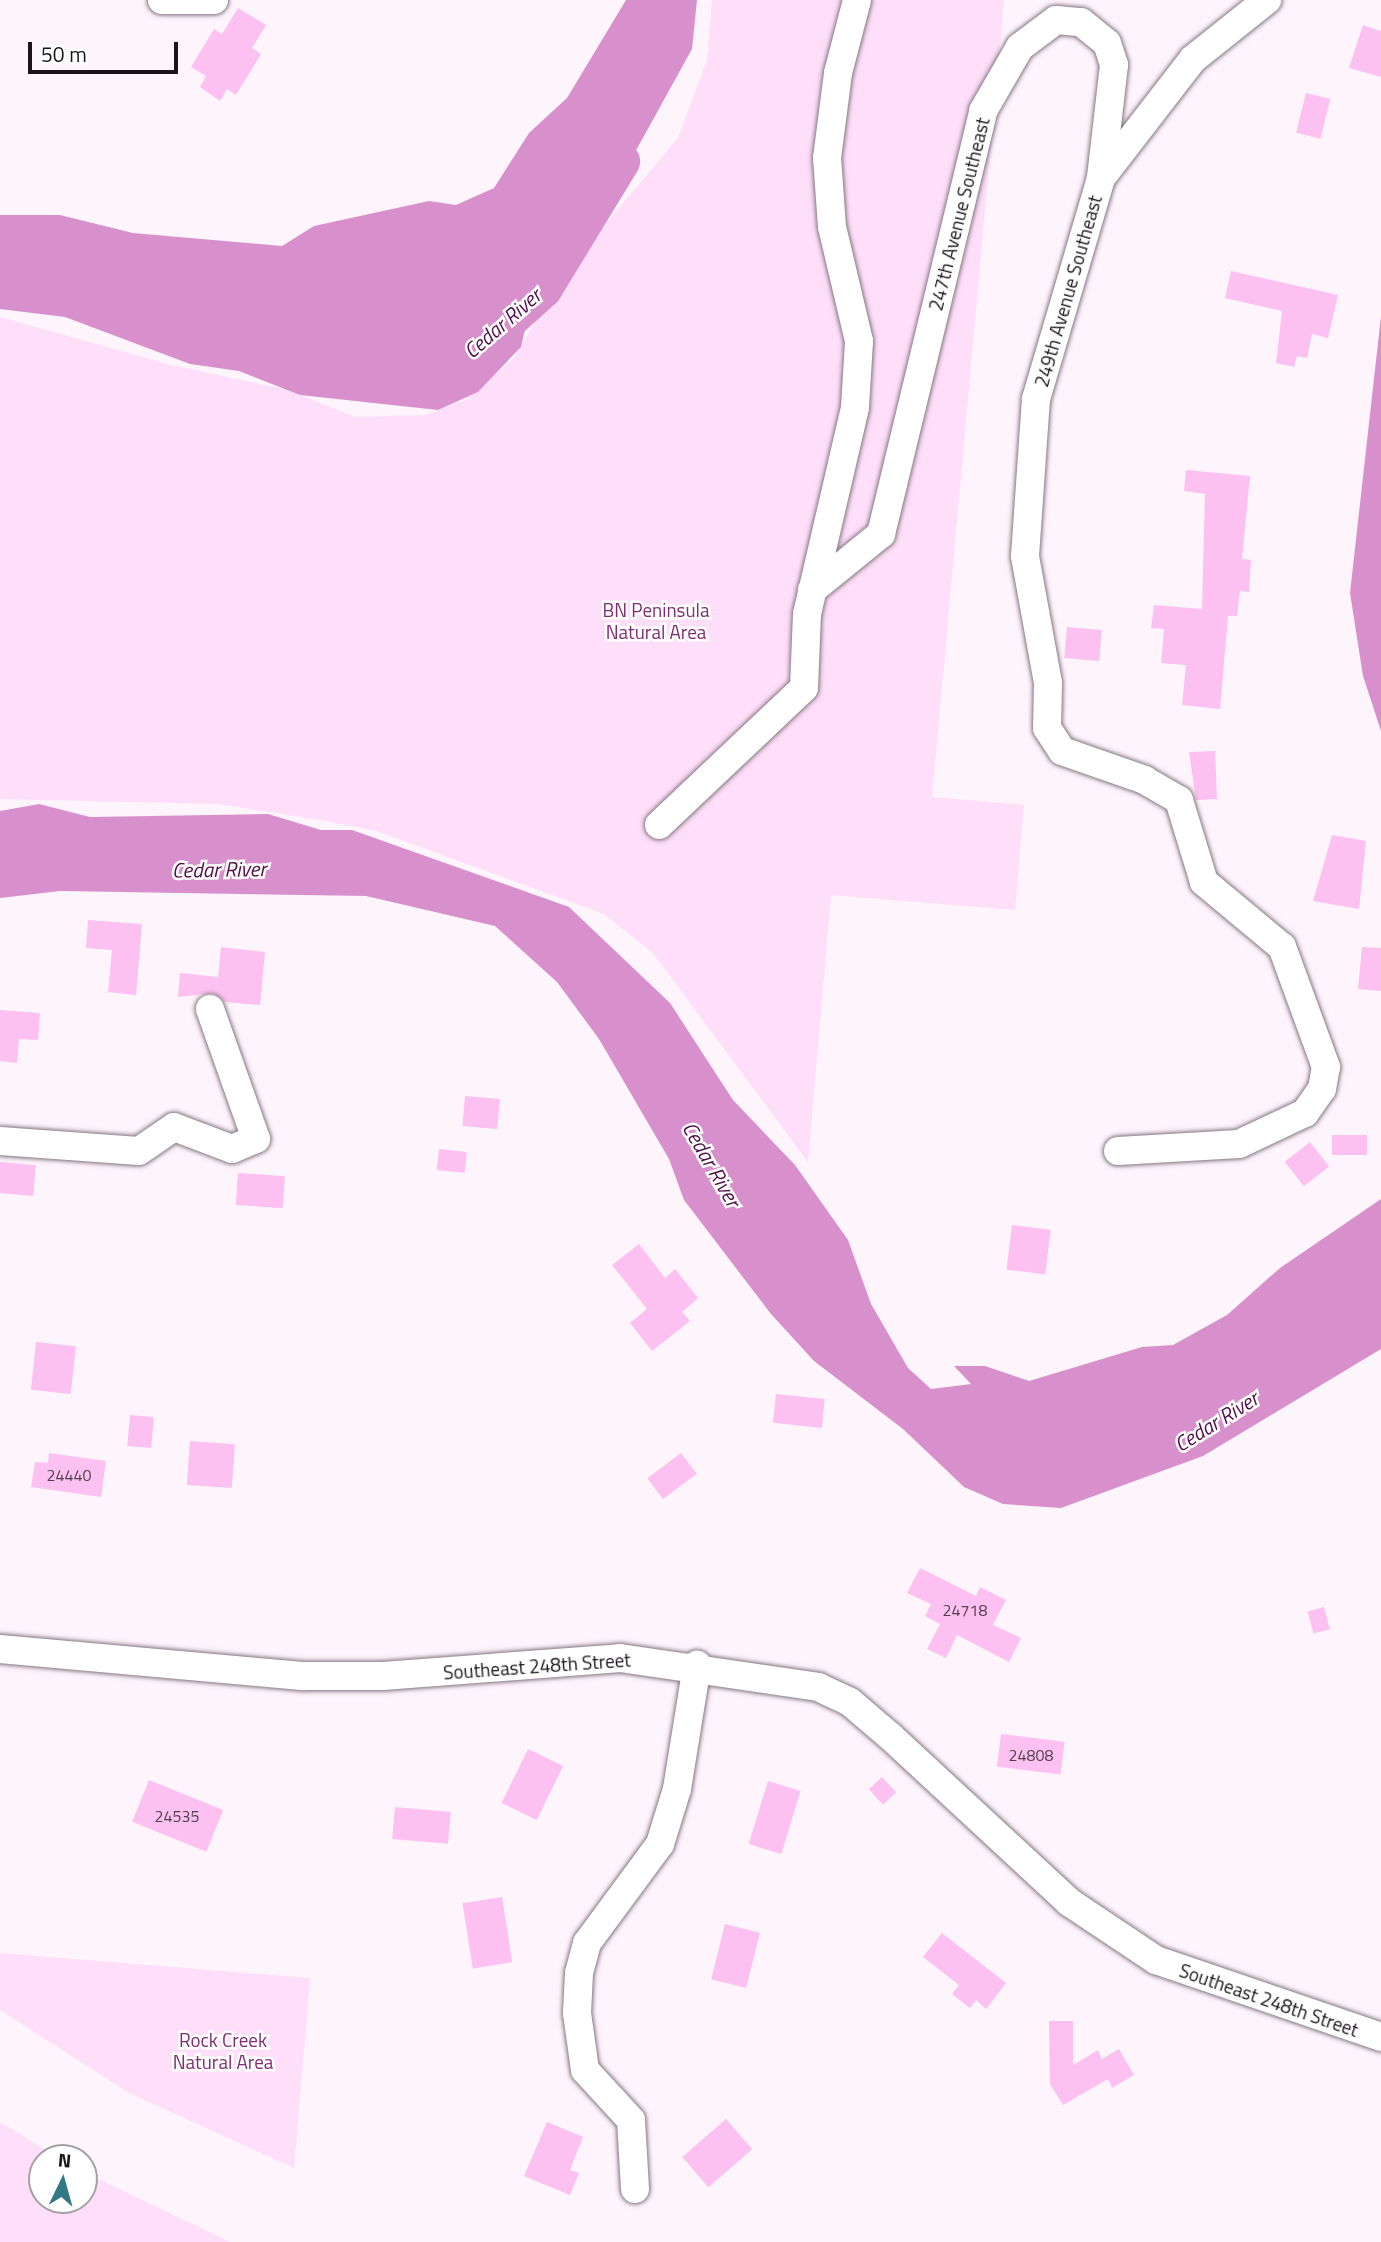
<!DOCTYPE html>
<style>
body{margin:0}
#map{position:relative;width:1381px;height:2242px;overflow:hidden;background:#fef4fc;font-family:"Titillium Web",sans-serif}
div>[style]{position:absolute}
.green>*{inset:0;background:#fedef8}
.water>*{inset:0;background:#d790cc}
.river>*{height:37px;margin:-18.5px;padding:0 18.5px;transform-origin:18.5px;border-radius:18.5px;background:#d790cc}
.building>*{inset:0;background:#fcc0f1;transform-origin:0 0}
.roads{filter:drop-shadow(0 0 2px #867883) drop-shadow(0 0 2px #867883)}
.minor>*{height:28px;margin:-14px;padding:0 14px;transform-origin:14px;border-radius:14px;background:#fff}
span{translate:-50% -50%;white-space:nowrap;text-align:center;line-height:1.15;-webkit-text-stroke:5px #fff;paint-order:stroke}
.number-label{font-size:16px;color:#534050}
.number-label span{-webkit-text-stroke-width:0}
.street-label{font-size:19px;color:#1b151a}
.park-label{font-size:19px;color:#7f2c75}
.water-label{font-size:21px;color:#501149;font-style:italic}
.north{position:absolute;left:28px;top:2144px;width:70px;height:70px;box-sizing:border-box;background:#fff;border:2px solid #a4a1a3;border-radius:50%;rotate:5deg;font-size:19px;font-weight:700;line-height:28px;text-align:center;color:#1b151a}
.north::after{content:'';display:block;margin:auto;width:24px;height:32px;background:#327885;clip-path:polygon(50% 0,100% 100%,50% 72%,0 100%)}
.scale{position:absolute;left:28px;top:42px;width:150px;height:32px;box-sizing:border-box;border:4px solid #1b151a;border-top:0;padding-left:9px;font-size:21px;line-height:24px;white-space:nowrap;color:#1b151a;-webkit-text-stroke:5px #fff;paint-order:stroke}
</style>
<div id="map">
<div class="green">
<i style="clip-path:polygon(712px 0,1004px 0,932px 797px,1024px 805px,1015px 910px,831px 895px,808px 1162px,653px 953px,604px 914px,377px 831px,326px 821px,219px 804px,0 799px,0 317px,171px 365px,284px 389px,356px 417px,424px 415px,468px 399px,514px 358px,560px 278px,678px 138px,707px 60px)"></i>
<i style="clip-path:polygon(0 1953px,310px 1978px,294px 2168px,129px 2093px,0 2010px)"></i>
<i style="clip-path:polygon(0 2122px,59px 2158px,42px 2158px,42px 2200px,84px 2200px,84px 2172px,230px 2242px,0 2242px)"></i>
</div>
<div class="water">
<i style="clip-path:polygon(626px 0,697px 0,692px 49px,634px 154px,597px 204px,541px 259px,521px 347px,478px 392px,438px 410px,300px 395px,239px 371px,190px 364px,65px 317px,0 309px,0 215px,60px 215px,133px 233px,282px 246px,314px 226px,429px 201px,456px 205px,494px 188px,529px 133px,567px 98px)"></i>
<i style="clip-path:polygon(1381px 316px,1381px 731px,1363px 676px,1350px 593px)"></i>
<i style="clip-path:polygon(39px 804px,90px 817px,268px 814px,321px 830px,352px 830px,569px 907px,670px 1003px,733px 1100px,795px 1165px,848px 1240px,871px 1304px,908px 1368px,931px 1389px,971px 1384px,954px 1366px,985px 1366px,1029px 1381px,1142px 1347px,1173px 1345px,1227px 1315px,1280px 1268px,1381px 1199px,1381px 1349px,1203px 1456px,1061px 1508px,1003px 1504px,964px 1487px,903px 1429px,814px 1361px,771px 1314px,684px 1200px,669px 1159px,599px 1039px,557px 982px,495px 926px,366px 896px,60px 891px,0 898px,0 811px)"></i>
</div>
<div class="river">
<i style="left:495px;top:332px;width:64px;rotate:-41.9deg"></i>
<i style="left:543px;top:289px;width:150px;rotate:-58.6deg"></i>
</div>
<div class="building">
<i style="clip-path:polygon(238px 8px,266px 25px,252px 48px,261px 54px,236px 95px,227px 89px,220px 101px,200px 87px,206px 76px,191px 67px,214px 29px,222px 34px)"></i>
<i style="clip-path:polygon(1363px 25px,1381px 31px,1381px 77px,1349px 68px)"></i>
<i style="left:1306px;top:93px;width:25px;height:41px;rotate:14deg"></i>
<i style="clip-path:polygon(1231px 271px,1338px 295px,1328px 338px,1312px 334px,1307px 358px,1297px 356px,1294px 367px,1276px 363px,1282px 311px,1225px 298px)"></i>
<i style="clip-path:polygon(1186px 470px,1250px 476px,1242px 559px,1251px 560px,1249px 592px,1240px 591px,1237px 616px,1228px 616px,1220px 709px,1182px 705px,1186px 665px,1161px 663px,1164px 629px,1151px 628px,1154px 605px,1202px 609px,1205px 494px,1184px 491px)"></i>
<i style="left:1067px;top:627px;width:35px;height:31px;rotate:5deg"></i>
<i style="clip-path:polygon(1215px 751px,1217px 799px,1196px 800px,1189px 752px)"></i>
<i style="clip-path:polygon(1332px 835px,1366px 841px,1359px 909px,1313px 901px)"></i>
<i style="clip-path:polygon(88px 920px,142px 924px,136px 995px,108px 992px,112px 950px,86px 948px)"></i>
<i style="clip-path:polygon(221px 947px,265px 952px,260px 1005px,225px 1002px,212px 993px,178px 997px,180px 973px,218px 977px)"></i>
<i style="clip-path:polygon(1362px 947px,1381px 948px,1381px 991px,1358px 989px)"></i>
<i style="clip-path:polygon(0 1010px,40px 1013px,38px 1040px,19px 1039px,17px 1063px,0 1061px)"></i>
<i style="left:465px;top:1096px;width:35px;height:30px;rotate:5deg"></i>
<i style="left:1332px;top:1135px;width:35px;height:20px"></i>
<i style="left:1310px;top:1142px;width:31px;height:32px;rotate:52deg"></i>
<i style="left:439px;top:1149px;width:28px;height:21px;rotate:6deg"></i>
<i style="left:0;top:1162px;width:36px;height:31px;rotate:5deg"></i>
<i style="left:238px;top:1173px;width:47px;height:32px;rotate:4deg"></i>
<i style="left:1012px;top:1225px;width:39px;height:45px;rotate:7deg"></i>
<i style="clip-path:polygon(639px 1244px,665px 1278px,675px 1269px,698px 1298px,682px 1312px,690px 1321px,652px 1351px,630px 1323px,647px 1309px,612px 1265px)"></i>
<i style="left:36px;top:1342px;width:40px;height:48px;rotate:6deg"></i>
<i style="left:776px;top:1394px;width:49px;height:29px;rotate:6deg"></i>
<i style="left:130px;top:1415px;width:24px;height:31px;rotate:5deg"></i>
<i style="left:190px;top:1441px;width:45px;height:44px;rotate:4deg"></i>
<i style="clip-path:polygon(49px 1453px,106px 1461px,101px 1497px,31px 1487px,35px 1462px,48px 1463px)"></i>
<i style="left:681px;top:1453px;width:26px;height:42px;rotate:53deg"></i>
<i style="clip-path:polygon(920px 1568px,976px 1596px,980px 1587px,1006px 1600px,993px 1625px,1021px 1638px,1009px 1662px,957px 1635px,946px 1658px,927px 1649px,940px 1624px,925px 1616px,931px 1604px,907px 1593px)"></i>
<i style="left:1324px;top:1607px;width:23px;height:17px;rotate:75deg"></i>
<i style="left:1001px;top:1734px;width:64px;height:33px;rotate:7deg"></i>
<i style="left:528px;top:1749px;width:39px;height:60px;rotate:26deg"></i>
<i style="left:882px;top:1777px;width:21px;height:18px;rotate:47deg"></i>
<i style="left:149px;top:1780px;width:80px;height:45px;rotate:22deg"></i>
<i style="left:768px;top:1781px;width:34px;height:66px;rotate:17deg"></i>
<i style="left:395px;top:1807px;width:56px;height:32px;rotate:5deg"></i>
<i style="left:502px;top:1897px;width:66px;height:40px;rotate:81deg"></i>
<i style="left:725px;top:1924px;width:36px;height:57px;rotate:14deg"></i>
<i style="clip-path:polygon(942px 1933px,1006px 1983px,986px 2009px,976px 2000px,970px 2008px,952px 1994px,959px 1985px,923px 1957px)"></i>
<i style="clip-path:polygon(1049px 2021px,1073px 2021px,1073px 2065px,1098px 2050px,1102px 2059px,1119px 2049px,1134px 2075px,1112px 2088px,1108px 2079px,1063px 2105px,1050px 2084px)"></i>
<i style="left:726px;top:2119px;width:40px;height:58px;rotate:49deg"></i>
<i style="clip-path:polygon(547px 2122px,583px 2137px,570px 2170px,579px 2173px,570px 2195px,524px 2176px)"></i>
</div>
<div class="roads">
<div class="minor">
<i style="left:162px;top:0;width:52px"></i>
<i style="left:812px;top:590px;width:89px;rotate:-39.1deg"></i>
<i style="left:881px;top:534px;width:435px;rotate:-76.4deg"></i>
<i style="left:983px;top:111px;width:74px;rotate:-60deg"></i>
<i style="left:1020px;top:47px;width:45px;rotate:-36.9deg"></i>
<i style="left:1056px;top:20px;width:25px;rotate:5deg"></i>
<i style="left:1081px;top:22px;width:33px;rotate:39deg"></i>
<i style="left:1107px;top:43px;width:23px;rotate:72deg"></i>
<i style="left:1114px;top:65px;width:114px;rotate:96.6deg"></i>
<i style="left:659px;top:825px;width:199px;rotate:-43.4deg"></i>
<i style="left:804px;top:688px;width:74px;rotate:-87.7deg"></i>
<i style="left:807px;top:614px;width:212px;rotate:-76.9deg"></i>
<i style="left:855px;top:407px;width:66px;rotate:-86.5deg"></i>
<i style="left:859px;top:341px;width:117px;rotate:-103.3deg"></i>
<i style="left:832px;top:227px;width:69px;rotate:-94.1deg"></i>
<i style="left:827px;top:158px;width:86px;rotate:-82.6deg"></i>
<i style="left:838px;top:73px;width:75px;rotate:-75.4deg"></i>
<i style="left:0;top:1141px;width:139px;rotate:4.1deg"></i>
<i style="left:139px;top:1151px;width:42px;rotate:-34.4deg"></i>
<i style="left:174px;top:1127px;width:62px;rotate:20.8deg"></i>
<i style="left:232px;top:1149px;width:26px;rotate:-23deg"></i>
<i style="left:256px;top:1139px;width:138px;rotate:-109.5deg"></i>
<i style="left:1118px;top:1151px;width:121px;rotate:-3.3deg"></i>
<i style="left:1239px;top:1144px;width:73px;rotate:-25.2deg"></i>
<i style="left:1305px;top:1113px;width:29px;rotate:-55deg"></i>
<i style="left:1322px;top:1089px;width:22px;rotate:-80deg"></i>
<i style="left:1326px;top:1067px;width:128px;rotate:-110.1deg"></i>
<i style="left:1282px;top:947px;width:102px;rotate:-140.2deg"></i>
<i style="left:1204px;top:882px;width:86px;rotate:-107deg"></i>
<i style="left:1179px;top:800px;width:39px;rotate:-150deg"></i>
<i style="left:1145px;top:780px;width:88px;rotate:-160.7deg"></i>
<i style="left:1062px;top:751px;width:27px;rotate:-123deg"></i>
<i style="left:1047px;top:728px;width:45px;rotate:-88.7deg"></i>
<i style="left:1048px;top:683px;width:129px;rotate:-100.3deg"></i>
<i style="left:1025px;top:556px;width:157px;rotate:-86deg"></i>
<i style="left:1036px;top:399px;width:230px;rotate:-73.6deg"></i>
<i style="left:1101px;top:178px;width:150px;rotate:-52.3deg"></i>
<i style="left:1193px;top:59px;width:95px;rotate:-38.6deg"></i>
<i style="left:0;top:1649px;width:306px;rotate:5.1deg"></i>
<i style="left:305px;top:1676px;width:78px"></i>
<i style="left:383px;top:1676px;width:238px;rotate:-4.3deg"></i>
<i style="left:620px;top:1658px;width:200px;rotate:8.3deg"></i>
<i style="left:818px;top:1687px;width:35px;rotate:25deg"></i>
<i style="left:850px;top:1702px;width:54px;rotate:40.5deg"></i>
<i style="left:891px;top:1737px;width:243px;rotate:42.8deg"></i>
<i style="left:1069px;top:1902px;width:105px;rotate:33.7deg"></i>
<i style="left:1156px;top:1960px;width:238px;rotate:18.9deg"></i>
<i style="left:635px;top:2189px;width:69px;rotate:-93.3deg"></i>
<i style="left:631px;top:2120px;width:68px;rotate:-132.6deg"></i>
<i style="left:585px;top:2070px;width:58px;rotate:-98deg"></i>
<i style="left:577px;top:2013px;width:40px;rotate:-87.1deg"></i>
<i style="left:579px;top:1973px;width:31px;rotate:-75deg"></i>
<i style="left:587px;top:1943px;width:123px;rotate:-53.6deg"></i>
<i style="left:660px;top:1844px;width:58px;rotate:-72.8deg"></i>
<i style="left:677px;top:1789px;width:126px;rotate:-80.8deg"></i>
</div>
</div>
<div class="number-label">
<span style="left:69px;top:1475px">24440</span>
<span style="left:965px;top:1610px">24718</span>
<span style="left:1031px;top:1755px">24808</span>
<span style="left:177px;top:1816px">24535</span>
</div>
<div class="street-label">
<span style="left:959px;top:214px;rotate:-76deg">247th Avenue Southeast</span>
<span style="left:1068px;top:291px;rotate:-74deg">249th Avenue Southeast</span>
<span style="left:537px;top:1666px;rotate:-4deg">Southeast 248th Street</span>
<span style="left:1269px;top:2000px;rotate:19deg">Southeast 248th Street</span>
</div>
<div class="park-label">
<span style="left:656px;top:621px">BN Peninsula<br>Natural Area</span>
<span style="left:223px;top:2051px">Rock Creek<br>Natural Area</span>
</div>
<div class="water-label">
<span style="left:502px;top:323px;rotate:-41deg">Cedar River</span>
<span style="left:219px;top:869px;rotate:-1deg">Cedar River</span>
<span style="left:712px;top:1164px;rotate:60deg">Cedar River</span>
<span style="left:1216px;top:1421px;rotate:-32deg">Cedar River</span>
</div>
<div class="north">N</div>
<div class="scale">50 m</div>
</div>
